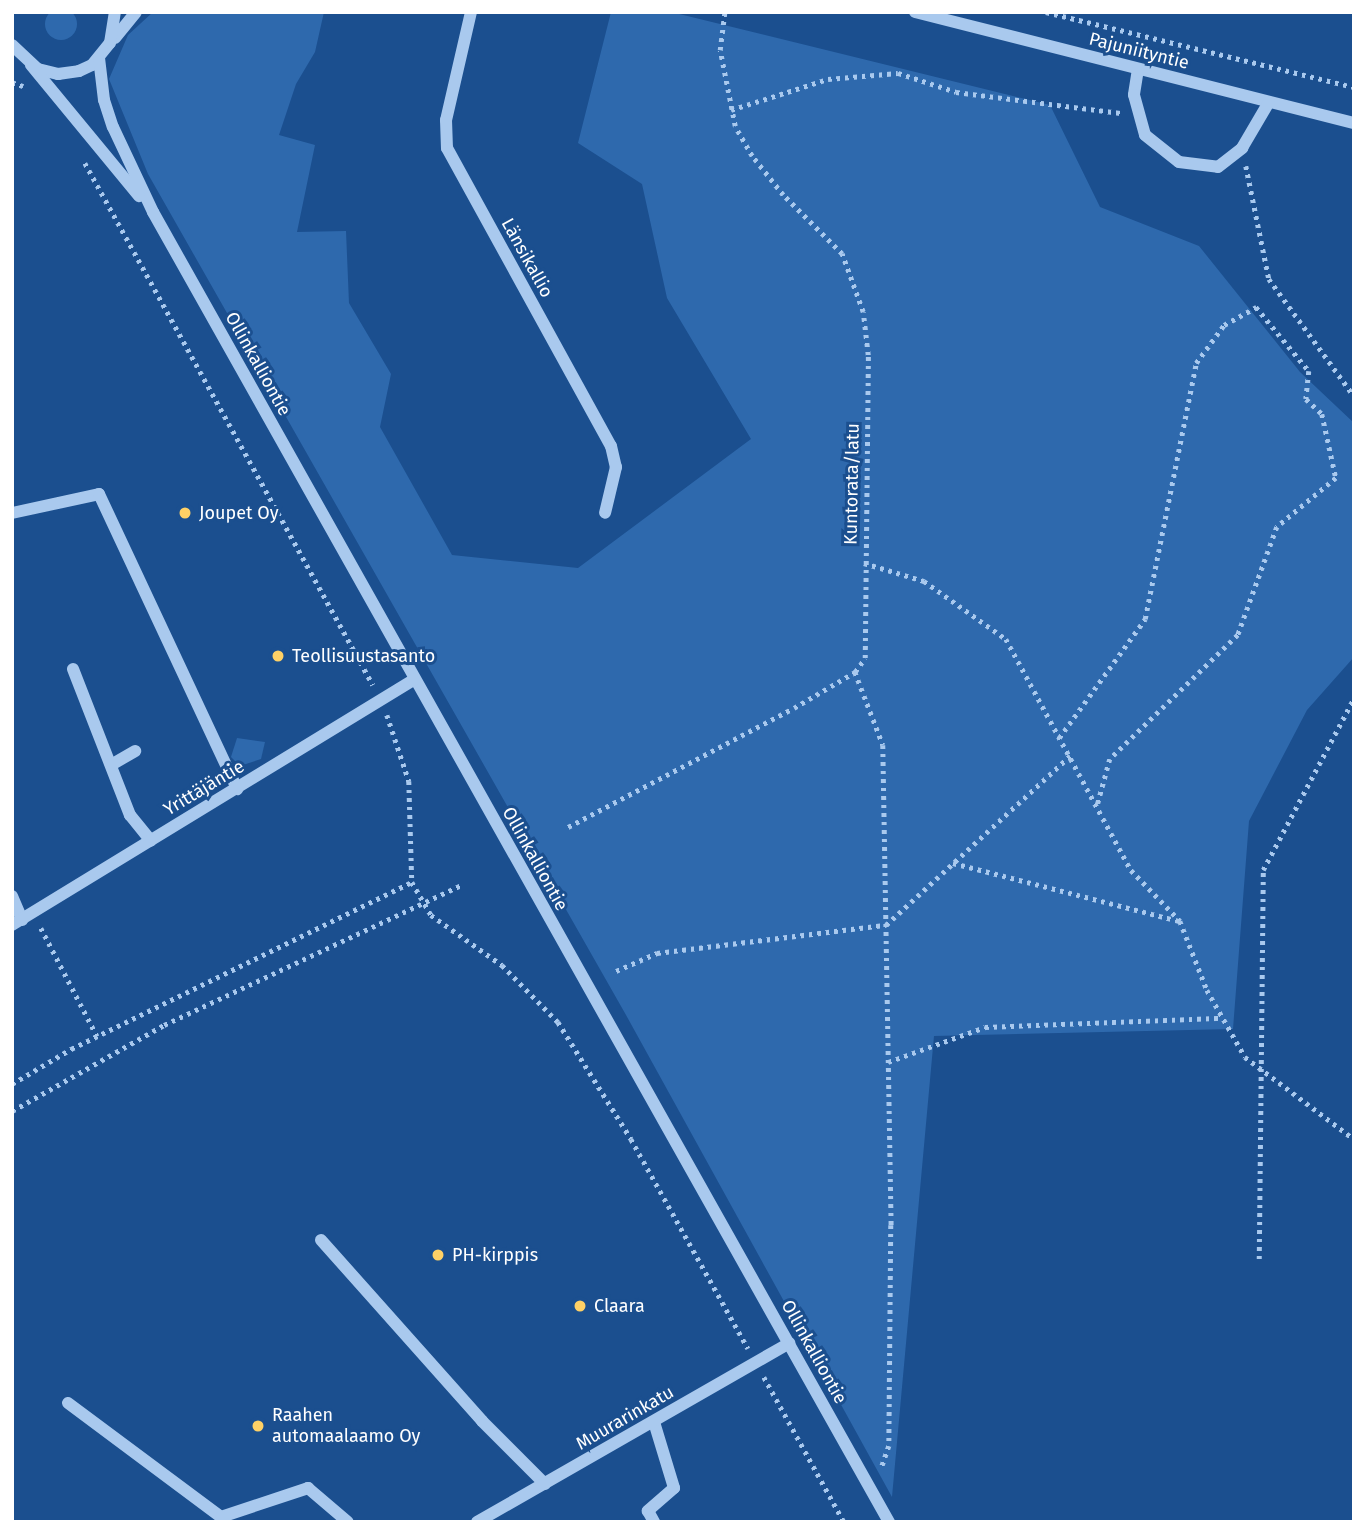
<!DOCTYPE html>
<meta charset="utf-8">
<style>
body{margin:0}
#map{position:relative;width:1366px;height:1534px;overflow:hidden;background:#1b4f8f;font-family:"Fira Sans",sans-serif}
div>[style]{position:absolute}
.green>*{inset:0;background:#2e69ad}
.round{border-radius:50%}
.path>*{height:4.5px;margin-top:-2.25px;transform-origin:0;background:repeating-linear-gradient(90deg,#a9c9ee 0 3.5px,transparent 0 8.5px)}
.minor>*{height:12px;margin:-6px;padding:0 6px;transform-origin:6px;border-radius:6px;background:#a9c9ee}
.dots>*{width:19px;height:19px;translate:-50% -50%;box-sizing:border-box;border:4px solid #1b4f8f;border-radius:50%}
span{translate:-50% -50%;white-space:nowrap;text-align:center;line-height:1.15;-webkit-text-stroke:6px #1b4f8f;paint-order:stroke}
.street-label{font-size:18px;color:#fff}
.poi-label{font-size:18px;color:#fff}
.left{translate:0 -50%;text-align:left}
.frame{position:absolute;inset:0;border:14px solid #fff;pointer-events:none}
</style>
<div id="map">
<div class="green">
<i class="round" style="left:45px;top:8px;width:32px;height:32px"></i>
<i style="clip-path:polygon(153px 12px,324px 12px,315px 52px,296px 84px,279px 135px,315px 145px,297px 232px,346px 231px,349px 303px,391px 374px,380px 427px,452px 555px,578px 568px,751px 439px,667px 298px,642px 184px,578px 143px,611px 12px,671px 12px,1050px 105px,1100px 207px,1199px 246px,1300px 372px,1354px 423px,1354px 657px,1307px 710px,1249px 821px,1233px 1029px,934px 1036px,892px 1497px,626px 1015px,148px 174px,109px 79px,128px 35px)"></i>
<i style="clip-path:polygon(237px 738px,265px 742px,261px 759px,240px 766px,231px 757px)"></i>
</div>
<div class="path">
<i style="left:1046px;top:12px;width:317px;rotate:13.7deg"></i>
<i style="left:12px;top:82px;width:12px;rotate:20deg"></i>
<i style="left:731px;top:110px;width:102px;rotate:-17.7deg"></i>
<i style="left:828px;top:79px;width:70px;rotate:-4.9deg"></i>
<i style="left:898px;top:73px;width:61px;rotate:18.1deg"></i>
<i style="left:956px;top:92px;width:166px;rotate:7.3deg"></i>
<i style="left:85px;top:163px;width:596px;rotate:61.11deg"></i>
<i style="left:1246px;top:166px;width:115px;rotate:78.5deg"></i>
<i style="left:1269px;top:279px;width:145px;rotate:54deg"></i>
<i style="left:864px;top:563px;width:63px;rotate:16.7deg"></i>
<i style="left:924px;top:581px;width:100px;rotate:35.3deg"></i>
<i style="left:1006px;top:639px;width:263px;rotate:61.6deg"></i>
<i style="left:1131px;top:870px;width:71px;rotate:46.1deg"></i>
<i style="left:1180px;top:921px;width:74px;rotate:68.6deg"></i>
<i style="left:1207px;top:990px;width:77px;rotate:60.4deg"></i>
<i style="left:1245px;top:1057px;width:136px;rotate:37deg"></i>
<i style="left:855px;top:672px;width:78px;rotate:69deg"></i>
<i style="left:883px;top:745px;width:480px;rotate:89deg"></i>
<i style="left:891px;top:1225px;width:221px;rotate:90.5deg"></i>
<i style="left:889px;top:1446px;width:24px;rotate:109deg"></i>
<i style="left:387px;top:715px;width:70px;rotate:71.6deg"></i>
<i style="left:409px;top:781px;width:101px;rotate:88.3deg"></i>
<i style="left:1059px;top:738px;width:147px;rotate:-54.1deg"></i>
<i style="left:1145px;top:619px;width:261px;rotate:-78.7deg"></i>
<i style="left:1196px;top:363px;width:47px;rotate:-53.6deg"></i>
<i style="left:1224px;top:325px;width:37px;rotate:-29deg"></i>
<i style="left:1256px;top:307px;width:83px;rotate:50.4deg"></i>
<i style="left:1309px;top:371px;width:28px;rotate:96deg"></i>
<i style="left:1306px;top:399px;width:22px;rotate:43deg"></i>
<i style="left:1322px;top:414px;width:66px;rotate:77.7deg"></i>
<i style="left:1336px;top:478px;width:77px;rotate:140.3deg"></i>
<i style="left:1277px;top:527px;width:115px;rotate:109.9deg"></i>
<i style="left:1238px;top:635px;width:178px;rotate:135.9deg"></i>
<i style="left:1110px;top:759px;width:50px;rotate:105.2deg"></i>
<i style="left:568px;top:827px;width:255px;rotate:-27.8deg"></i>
<i style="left:794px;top:708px;width:71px;rotate:-30.5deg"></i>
<i style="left:855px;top:672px;width:17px;rotate:-54deg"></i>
<i style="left:865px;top:658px;width:303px;rotate:-89.4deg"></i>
<i style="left:868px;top:355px;width:43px;rotate:-96.6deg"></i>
<i style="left:863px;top:312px;width:62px;rotate:-109.9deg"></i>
<i style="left:842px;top:254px;width:83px;rotate:-135deg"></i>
<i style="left:783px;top:195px;width:50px;rotate:-128.5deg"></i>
<i style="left:752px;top:156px;width:34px;rotate:-120deg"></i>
<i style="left:735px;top:126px;width:77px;rotate:-101.2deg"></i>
<i style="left:720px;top:50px;width:38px;rotate:-83deg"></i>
<i style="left:953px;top:863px;width:233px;rotate:14.4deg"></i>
<i style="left:41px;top:928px;width:122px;rotate:62.6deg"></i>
<i style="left:616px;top:971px;width:45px;rotate:-23.7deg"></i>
<i style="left:657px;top:953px;width:231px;rotate:-7deg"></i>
<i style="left:886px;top:925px;width:250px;rotate:-42.6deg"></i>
<i style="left:888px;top:1062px;width:103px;rotate:-19.8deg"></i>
<i style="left:985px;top:1027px;width:238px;rotate:-2.2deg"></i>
<i style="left:12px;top:1084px;width:69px;rotate:-30.7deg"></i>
<i style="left:71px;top:1049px;width:380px;rotate:-26.1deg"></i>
<i style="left:412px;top:882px;width:38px;rotate:60deg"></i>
<i style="left:431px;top:915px;width:87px;rotate:35.2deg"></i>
<i style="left:502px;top:965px;width:80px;rotate:45.5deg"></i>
<i style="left:558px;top:1022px;width:138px;rotate:58deg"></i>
<i style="left:631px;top:1139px;width:240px;rotate:60.8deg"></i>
<i style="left:12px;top:1111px;width:175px;rotate:-29.5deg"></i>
<i style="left:164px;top:1025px;width:331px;rotate:-25.2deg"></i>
<i style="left:1259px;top:1259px;width:389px;rotate:-89.4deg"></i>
<i style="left:1263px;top:870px;width:195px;rotate:-62.1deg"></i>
<i style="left:764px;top:1377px;width:166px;rotate:61.1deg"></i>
</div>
<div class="minor">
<i style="left:471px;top:12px;width:111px;rotate:103deg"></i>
<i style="left:446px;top:120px;width:28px;rotate:88deg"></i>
<i style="left:447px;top:148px;width:340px;rotate:61.2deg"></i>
<i style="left:611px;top:446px;width:22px;rotate:77deg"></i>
<i style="left:616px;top:467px;width:47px;rotate:103.4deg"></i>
<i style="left:915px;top:12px;width:453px;rotate:14.2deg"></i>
<i style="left:115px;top:38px;width:33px;rotate:-51deg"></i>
<i style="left:12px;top:45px;width:35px;rotate:43deg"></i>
<i style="left:38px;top:69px;width:21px;rotate:14deg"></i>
<i style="left:58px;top:74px;width:21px;rotate:-8deg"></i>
<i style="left:79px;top:71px;width:14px;rotate:-25deg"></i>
<i style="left:92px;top:65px;width:28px;rotate:-51deg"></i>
<i style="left:110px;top:43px;width:31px;rotate:-81deg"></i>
<i style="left:99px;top:58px;width:42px;rotate:83.2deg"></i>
<i style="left:104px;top:100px;width:28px;rotate:72deg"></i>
<i style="left:113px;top:127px;width:94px;rotate:64.8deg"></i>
<i style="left:153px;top:212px;width:1503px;rotate:60.67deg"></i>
<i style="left:31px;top:65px;width:170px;rotate:50.5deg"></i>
<i style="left:1138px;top:69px;width:26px;rotate:99deg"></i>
<i style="left:1134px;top:95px;width:41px;rotate:74.6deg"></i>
<i style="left:1145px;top:135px;width:43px;rotate:38.5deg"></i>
<i style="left:1179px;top:162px;width:39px;rotate:7deg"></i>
<i style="left:1218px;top:167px;width:31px;rotate:-38deg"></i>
<i style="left:1242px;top:148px;width:53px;rotate:-59.6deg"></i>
<i style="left:12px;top:513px;width:89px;rotate:-12.3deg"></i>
<i style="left:99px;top:494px;width:326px;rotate:64.9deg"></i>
<i style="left:73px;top:669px;width:157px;rotate:68.7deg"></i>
<i style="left:130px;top:815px;width:33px;rotate:51deg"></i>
<i style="left:111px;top:765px;width:28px;rotate:-30deg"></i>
<i style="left:12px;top:896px;width:26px;rotate:67deg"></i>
<i style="left:12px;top:925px;width:471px;rotate:-31.4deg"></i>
<i style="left:321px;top:1240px;width:242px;rotate:48.3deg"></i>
<i style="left:482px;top:1421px;width:89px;rotate:45deg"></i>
<i style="left:68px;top:1403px;width:191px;rotate:36.7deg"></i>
<i style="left:221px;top:1517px;width:92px;rotate:-18.4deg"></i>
<i style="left:308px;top:1488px;width:52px;rotate:40.4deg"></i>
<i style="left:654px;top:1422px;width:69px;rotate:73.1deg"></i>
<i style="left:674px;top:1488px;width:35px;rotate:139deg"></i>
<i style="left:648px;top:1511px;width:13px;rotate:61deg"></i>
<i style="left:477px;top:1522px;width:360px;rotate:-29.8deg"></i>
</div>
<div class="dots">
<i style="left:185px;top:513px;background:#ffd166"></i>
<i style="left:278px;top:656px;background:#ffd166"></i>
<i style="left:438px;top:1255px;background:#ffd166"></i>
<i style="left:580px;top:1306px;background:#ffd166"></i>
<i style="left:258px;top:1426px;background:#ffd166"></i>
</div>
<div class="street-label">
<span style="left:1139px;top:51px;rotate:14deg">Pajuniityntie</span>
<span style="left:527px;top:258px;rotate:61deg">Länsikallio</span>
<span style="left:258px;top:364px;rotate:61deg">Ollinkalliontie</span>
<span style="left:852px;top:484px;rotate:-89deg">Kuntorata/latu</span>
<span style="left:204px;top:788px;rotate:-31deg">Yrittäjäntie</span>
<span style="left:535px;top:859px;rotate:61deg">Ollinkalliontie</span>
<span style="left:814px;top:1352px;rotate:61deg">Ollinkalliontie</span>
<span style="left:625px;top:1418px;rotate:-30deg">Muurarinkatu</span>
</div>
<div class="poi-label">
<span class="left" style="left:199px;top:513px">Joupet Oy</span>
<span class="left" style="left:292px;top:656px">Teollisuustasanto</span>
<span class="left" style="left:452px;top:1255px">PH-kirppis</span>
<span class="left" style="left:594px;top:1306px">Claara</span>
<span class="left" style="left:272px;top:1426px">Raahen<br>automaalaamo Oy</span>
</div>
<div class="frame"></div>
</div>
